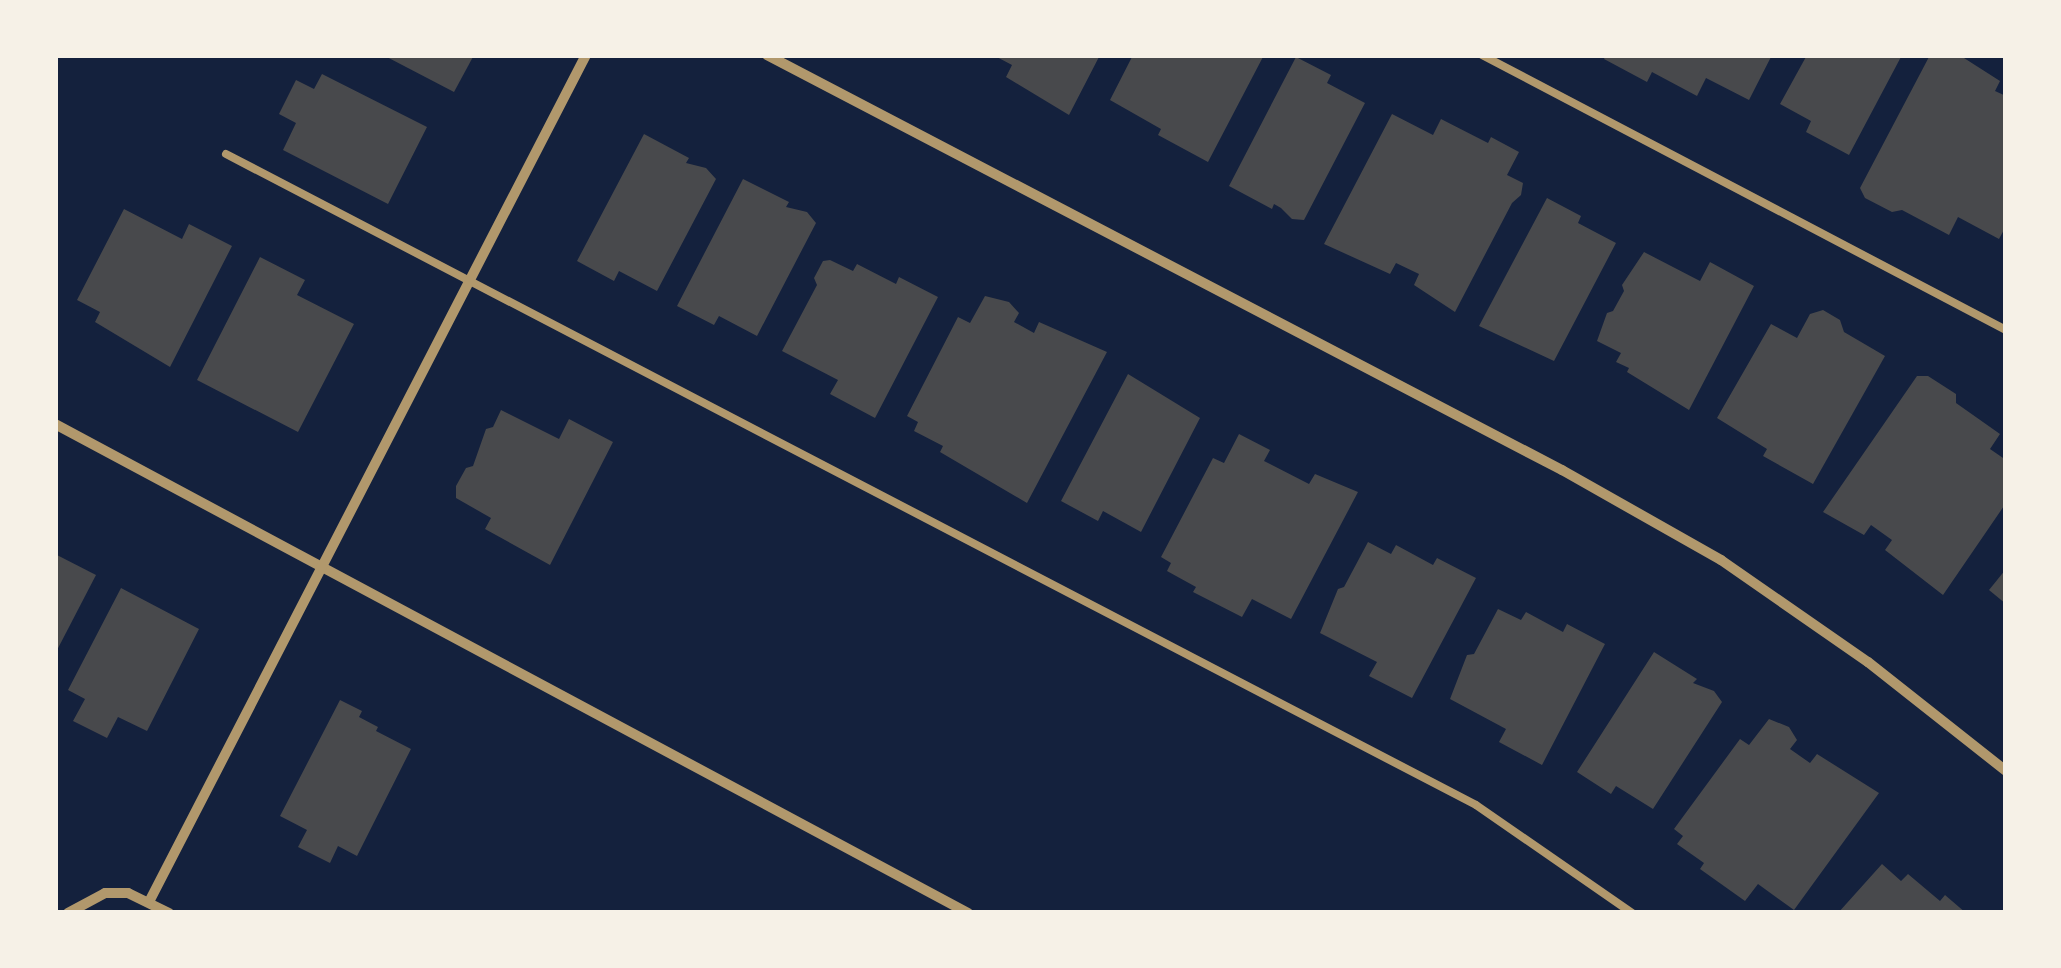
<!DOCTYPE html>
<style>
body{margin:0}
#map{position:relative;width:2061px;height:968px;overflow:hidden;background:#14213d;font-family:"Titillium Web",sans-serif}
div>[style]{position:absolute}
.building>*{inset:0;background:#48494c}
.service>*{height:8px;margin:-4px;padding:0 4px;transform-origin:4px;border-radius:4px;background:#b1986c}
.minor>*{height:10px;margin:-5px;padding:0 5px;transform-origin:5px;border-radius:5px;background:#b1986c}
span{translate:-50% -50%;white-space:nowrap;text-align:center;line-height:1.15;-webkit-text-stroke:9px #f6f1e7;paint-order:stroke}
.frame{position:absolute;inset:0;border:58px solid #f6f1e7;pointer-events:none}
</style>
<div id="map">
<div class="building">
<i style="clip-path:polygon(383px 55px,474px 55px,454px 92px)"></i>
<i style="clip-path:polygon(993px 55px,1100px 55px,1069px 115px,1006px 77px,1012px 65px)"></i>
<i style="clip-path:polygon(1133px 55px,1264px 55px,1208px 162px,1158px 135px,1161px 129px,1110px 100px)"></i>
<i style="clip-path:polygon(1606px 55px,1772px 55px,1749px 100px,1706px 78px,1697px 96px,1652px 72px,1647px 82px,1604px 59px)"></i>
<i style="clip-path:polygon(1807px 55px,1902px 55px,1849px 155px,1806px 132px,1811px 121px,1780px 104px)"></i>
<i style="clip-path:polygon(1930px 55px,1964px 58px,2000px 81px,1995px 91px,2006px 96px,2006px 226px,1999px 239px,1958px 217px,1949px 235px,1902px 210px,1892px 212px,1865px 198px,1860px 188px)"></i>
<i style="clip-path:polygon(1296px 57px,1331px 75px,1327px 83px,1365px 103px,1304px 220px,1292px 219px,1281px 208px,1274px 204px,1272px 209px,1229px 186px)"></i>
<i style="clip-path:polygon(322px 74px,427px 127px,388px 204px,283px 150px,296px 123px,279px 114px,296px 80px,314px 89px)"></i>
<i style="clip-path:polygon(1392px 114px,1433px 135px,1441px 119px,1488px 143px,1491px 137px,1519px 152px,1507px 175px,1523px 183px,1521px 195px,1512px 203px,1455px 312px,1414px 285px,1419px 274px,1396px 263px,1390px 274px,1324px 244px)"></i>
<i style="clip-path:polygon(644px 134px,689px 158px,686px 163px,706px 168px,716px 179px,657px 291px,619px 271px,614px 281px,577px 261px)"></i>
<i style="clip-path:polygon(743px 179px,789px 202px,786px 207px,807px 212px,816px 223px,757px 336px,719px 316px,714px 325px,677px 306px)"></i>
<i style="clip-path:polygon(1547px 198px,1581px 216px,1578px 223px,1616px 243px,1554px 361px,1479px 326px)"></i>
<i style="clip-path:polygon(124px 209px,182px 239px,189px 224px,232px 246px,170px 367px,95px 322px,100px 312px,77px 300px)"></i>
<i style="clip-path:polygon(1644px 252px,1700px 281px,1710px 262px,1754px 286px,1689px 410px,1627px 372px,1629px 368px,1616px 362px,1621px 353px,1597px 341px,1607px 313px,1613px 311px,1624px 291px,1622px 285px)"></i>
<i style="clip-path:polygon(260px 257px,305px 280px,297px 295px,354px 324px,298px 432px,197px 380px)"></i>
<i style="clip-path:polygon(830px 260px,853px 271px,857px 264px,896px 284px,899px 277px,938px 297px,875px 418px,830px 394px,838px 380px,782px 351px,817px 285px,814px 278px,823px 261px)"></i>
<i style="clip-path:polygon(985px 296px,1009px 302px,1019px 313px,1014px 322px,1034px 333px,1039px 322px,1107px 352px,1027px 503px,940px 452px,943px 446px,914px 431px,918px 422px,907px 416px,958px 317px,970px 323px)"></i>
<i style="clip-path:polygon(1823px 310px,1840px 320px,1844px 332px,1885px 356px,1813px 484px,1763px 456px,1767px 449px,1717px 418px,1771px 324px,1797px 338px,1810px 314px)"></i>
<i style="clip-path:polygon(1128px 374px,1200px 418px,1141px 532px,1103px 511px,1098px 521px,1061px 501px)"></i>
<i style="clip-path:polygon(1917px 376px,1928px 376px,1956px 394px,1956px 403px,2000px 434px,1990px 449px,2006px 460px,2006px 503px,1943px 595px,1885px 550px,1892px 540px,1871px 525px,1864px 535px,1823px 512px)"></i>
<i style="clip-path:polygon(501px 410px,559px 439px,569px 419px,613px 442px,550px 565px,485px 529px,491px 518px,456px 498px,456px 486px,466px 468px,473px 466px,486px 429px,493px 427px)"></i>
<i style="clip-path:polygon(1239px 434px,1270px 450px,1264px 461px,1309px 484px,1315px 474px,1358px 492px,1291px 619px,1252px 599px,1242px 617px,1193px 592px,1196px 587px,1167px 571px,1171px 563px,1161px 557px,1213px 458px,1224px 463px)"></i>
<i style="clip-path:polygon(1368px 542px,1391px 554px,1396px 545px,1433px 565px,1437px 558px,1476px 578px,1412px 698px,1369px 676px,1377px 662px,1320px 633px,1338px 589px,1344px 587px)"></i>
<i style="clip-path:polygon(55px 554px,96px 575px,55px 654px)"></i>
<i style="clip-path:polygon(2006px 569px,2006px 604px,1989px 590px)"></i>
<i style="clip-path:polygon(121px 588px,199px 629px,147px 731px,118px 717px,107px 738px,73px 721px,85px 699px,68px 690px)"></i>
<i style="clip-path:polygon(1498px 609px,1521px 620px,1526px 612px,1563px 632px,1567px 624px,1605px 644px,1542px 765px,1499px 742px,1506px 729px,1450px 699px,1467px 655px,1474px 654px)"></i>
<i style="clip-path:polygon(1654px 652px,1697px 679px,1693px 683px,1714px 691px,1722px 702px,1653px 809px,1616px 786px,1611px 794px,1577px 772px)"></i>
<i style="clip-path:polygon(340px 700px,362px 711px,359px 717px,378px 727px,376px 731px,411px 749px,357px 856px,338px 846px,330px 863px,298px 847px,307px 830px,280px 816px)"></i>
<i style="clip-path:polygon(1769px 719px,1789px 727px,1797px 740px,1790px 749px,1810px 763px,1817px 754px,1879px 793px,1794px 910px,1758px 884px,1745px 901px,1700px 869px,1704px 863px,1677px 844px,1683px 836px,1674px 829px,1740px 739px,1749px 745px)"></i>
<i style="clip-path:polygon(1882px 864px,1901px 881px,1908px 874px,1940px 901px,1945px 895px,1966px 913px,1838px 913px)"></i>
</div>
<div class="service">
<i style="left:1482px;top:55px;width:592px;rotate:27.69deg"></i>
<i style="left:226px;top:154px;width:1409px;rotate:27.51deg"></i>
<i style="left:1476px;top:805px;width:190px;rotate:34.7deg"></i>
</div>
<div class="minor">
<i style="left:767px;top:55px;width:897px;rotate:27.57deg"></i>
<i style="left:1562px;top:470px;width:183px;rotate:29.5deg"></i>
<i style="left:1721px;top:560px;width:179px;rotate:34.8deg"></i>
<i style="left:1868px;top:662px;width:176px;rotate:38.3deg"></i>
<i style="left:55px;top:424px;width:1036px;rotate:28.17deg"></i>
<i style="left:150px;top:900px;width:951px;rotate:-62.71deg"></i>
<i style="left:68px;top:913px;width:42px;rotate:-28.4deg"></i>
<i style="left:105px;top:893px;width:23px"></i>
<i style="left:128px;top:893px;width:46px;rotate:26deg"></i>
</div>
<div class="frame"></div>
</div>
